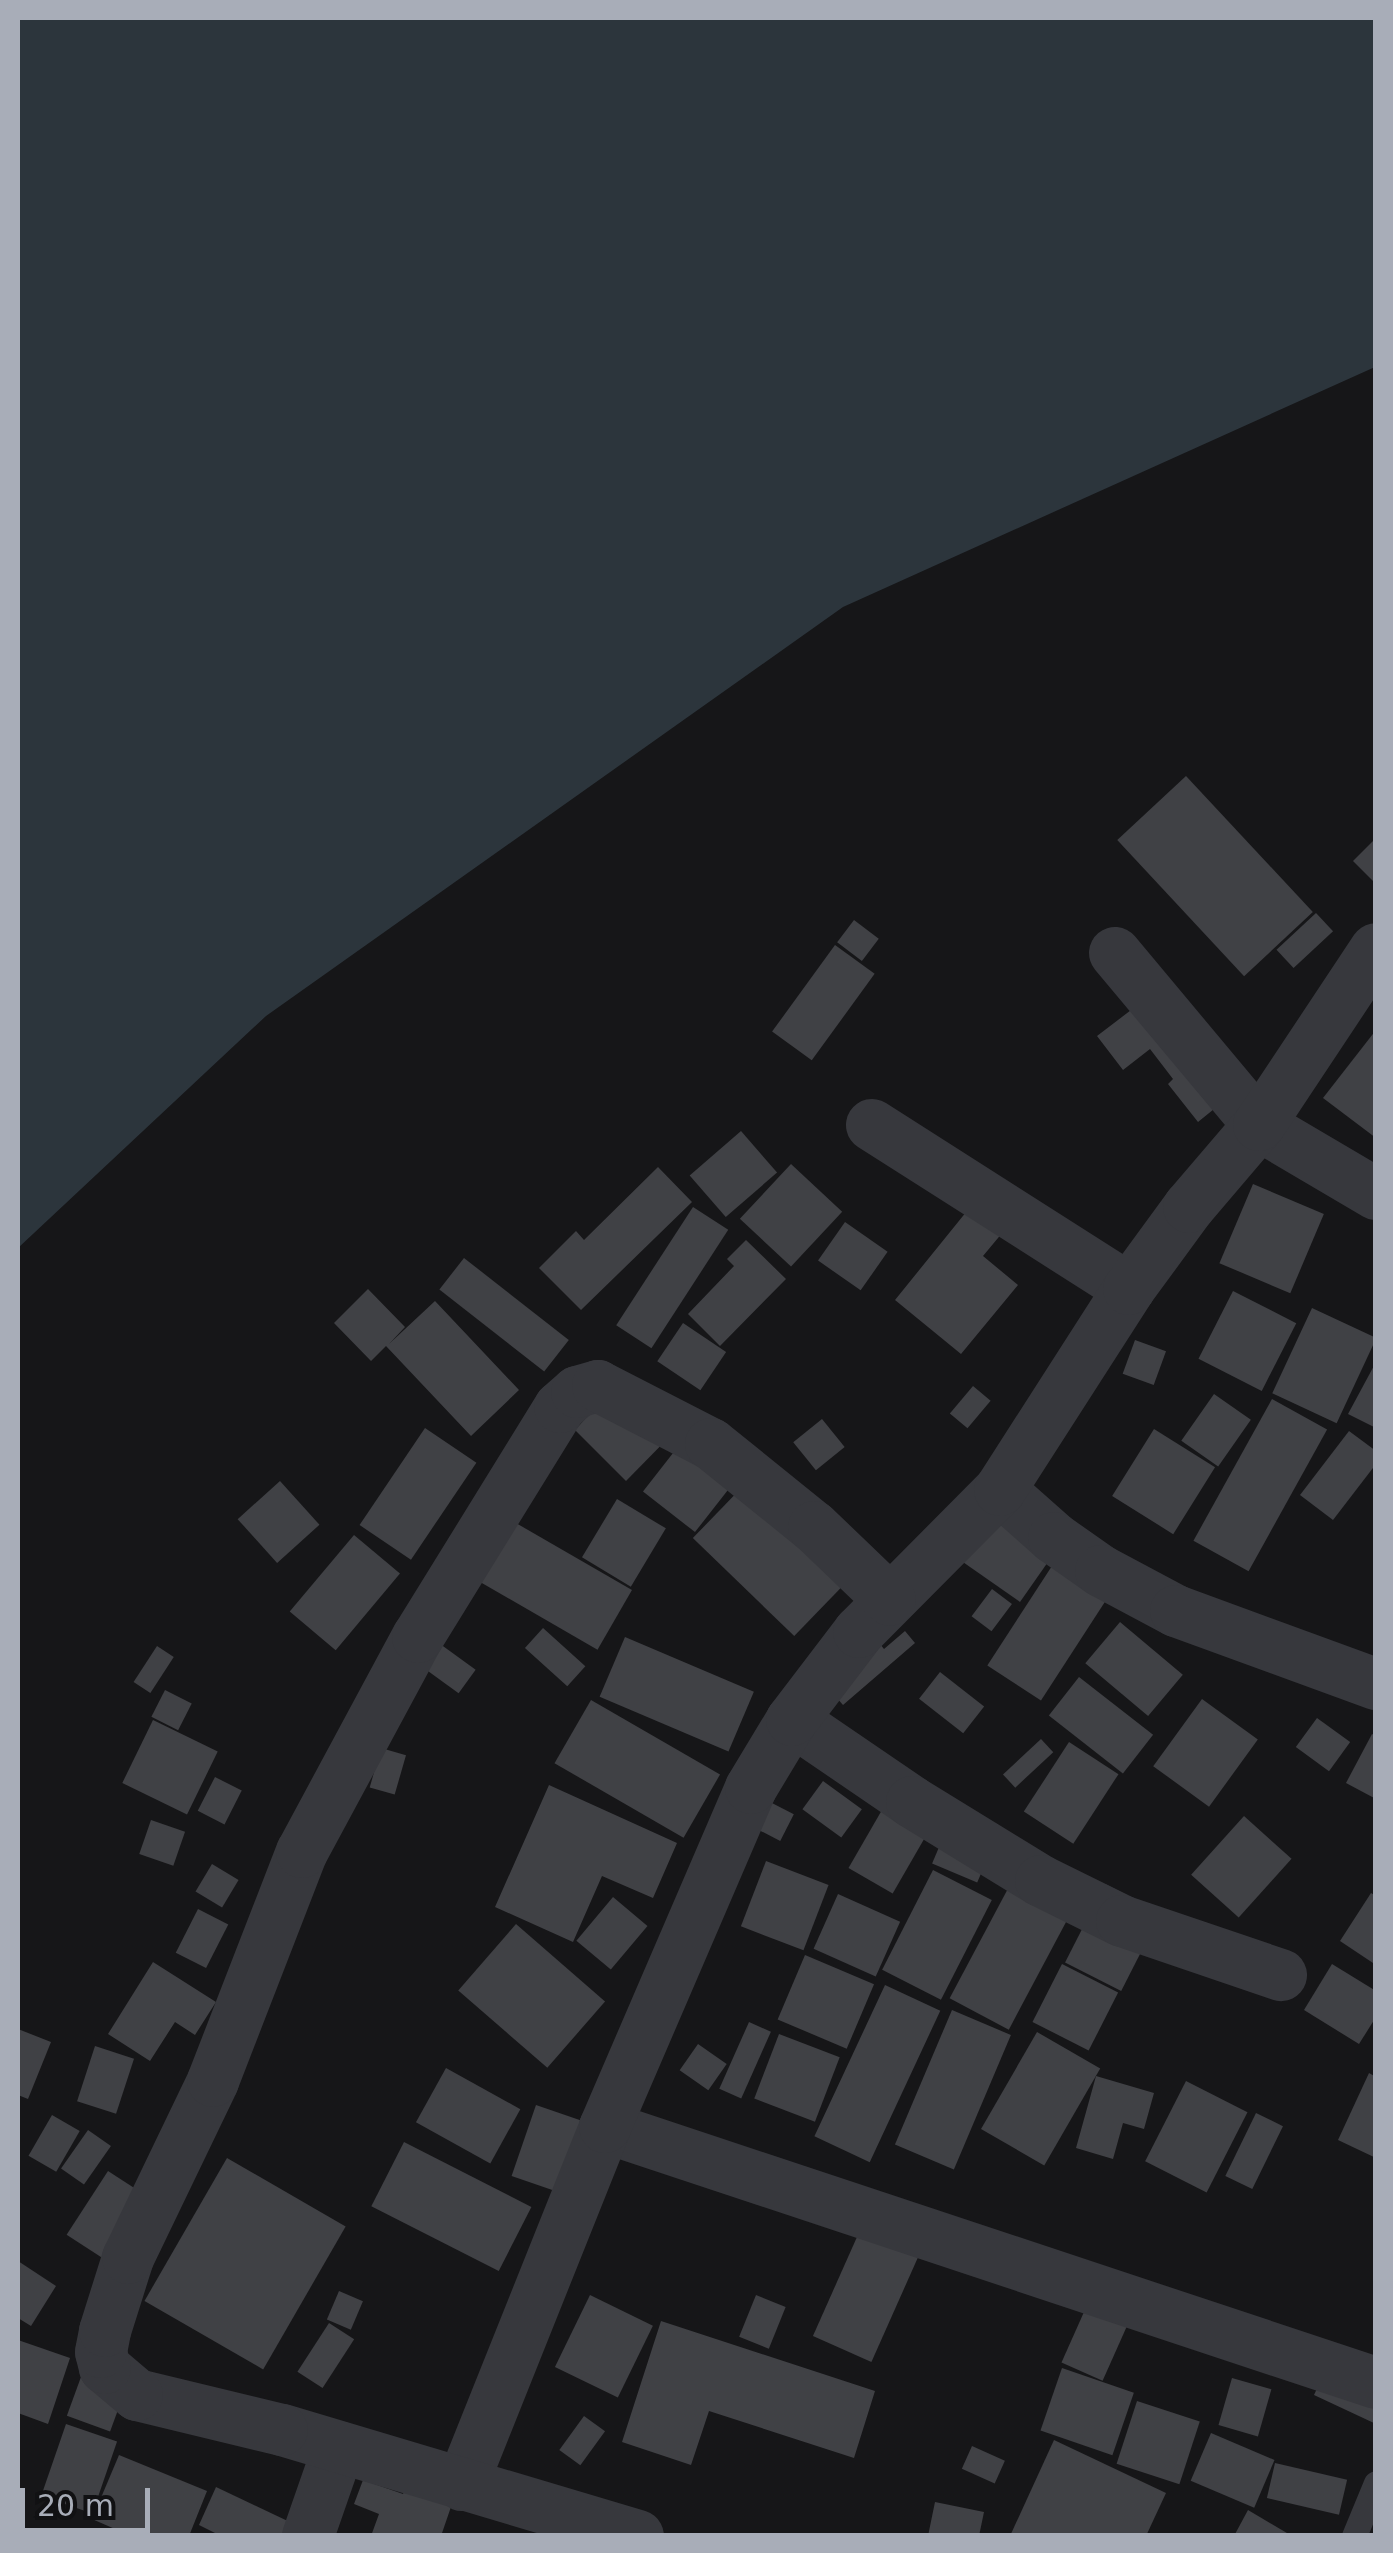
<!DOCTYPE html>
<style>
body{margin:0}
#map{position:relative;width:1393px;height:2553px;overflow:hidden;background:#161618;font-family:"DejaVu Sans",sans-serif}
div>[style]{position:absolute}
.water>*{inset:0;background:#2c353c}
.building>*{inset:0;background:#404145;transform-origin:0 0}
.service>*{height:25px;margin:-12.5px;padding:0 12.5px;transform-origin:12.5px;border-radius:12.5px;background:#37383d}
.minor>*{height:52px;margin:-26px;padding:0 26px;transform-origin:26px;border-radius:26px;background:#37383d}
span{translate:-50% -50%;white-space:nowrap;text-align:center;line-height:1.15;-webkit-text-stroke:8px #111113;paint-order:stroke}
.frame{position:absolute;inset:0;border:20px solid #a8adb8;pointer-events:none}
.scale{position:absolute;left:20px;top:2488px;width:130px;height:45px;box-sizing:border-box;border:5px solid #a8adb8;border-top:0;padding-left:12px;font-size:30px;line-height:35px;white-space:nowrap;color:#a8adb8;-webkit-text-stroke:8px #111113;paint-order:stroke}
</style>
<div id="map">
<div class="water">
<i style="clip-path:polygon(18px 18px,1375px 18px,1375px 367px,843px 607px,266px 1016px,18px 1248px)"></i>
</div>
<div class="building">
<i style="left:1186px;top:776px;width:186px;height:94px;rotate:47deg"></i>
<i style="clip-path:polygon(1376px 838px,1376px 884px,1353px 861px)"></i>
<i style="left:1316px;top:913px;width:25px;height:54px;rotate:47deg"></i>
<i style="left:854px;top:920px;width:31px;height:28px;rotate:37deg"></i>
<i style="left:835px;top:945px;width:49px;height:107px;rotate:36deg"></i>
<i style="clip-path:polygon(1156px 991px,1235px 1092px,1198px 1122px,1168px 1084px,1173px 1079px,1150px 1049px,1123px 1070px,1097px 1036px)"></i>
<i style="clip-path:polygon(1376px 1030px,1376px 1138px,1323px 1098px)"></i>
<i style="left:741px;top:1131px;width:55px;height:68px;rotate:49deg"></i>
<i style="left:791px;top:1164px;width:70px;height:75px;rotate:43deg"></i>
<i style="clip-path:polygon(658px 1167px,692px 1202px,581px 1310px,539px 1268px,576px 1231px,584px 1240px)"></i>
<i style="left:1253px;top:1184px;width:77px;height:86px;rotate:23deg"></i>
<i style="clip-path:polygon(971px 1206px,1003px 1232px,983px 1256px,1018px 1285px,961px 1354px,895px 1300px)"></i>
<i style="left:693px;top:1207px;width:42px;height:141px;rotate:33deg"></i>
<i style="left:845px;top:1222px;width:52px;height:47px;rotate:35deg"></i>
<i style="clip-path:polygon(746px 1240px,786px 1279px,720px 1346px,688px 1314px,734px 1266px,727px 1259px)"></i>
<i style="left:464px;top:1258px;width:133px;height:40px;rotate:38deg"></i>
<i style="clip-path:polygon(368px 1289px,405px 1327px,389px 1344px,435px 1301px,519px 1390px,471px 1436px,386px 1346px,371px 1361px,334px 1323px)"></i>
<i style="left:1233px;top:1291px;width:71px;height:76px;rotate:27deg"></i>
<i style="left:1312px;top:1308px;width:71px;height:94px;rotate:25deg"></i>
<i style="left:683px;top:1323px;width:52px;height:46px;rotate:34deg"></i>
<i style="left:1135px;top:1340px;width:33px;height:36px;rotate:20deg"></i>
<i style="clip-path:polygon(1376px 1362px,1376px 1428px,1348px 1414px)"></i>
<i style="left:973px;top:1386px;width:23px;height:36px;rotate:40deg"></i>
<i style="left:1214px;top:1394px;width:45px;height:57px;rotate:35deg"></i>
<i style="left:1272px;top:1399px;width:63px;height:162px;rotate:29deg"></i>
<i style="clip-path:polygon(596px 1407px,682px 1424px,626px 1481px,575px 1430px)"></i>
<i style="left:822px;top:1419px;width:36px;height:37px;rotate:51deg"></i>
<i style="left:425px;top:1428px;width:62px;height:117px;rotate:34deg"></i>
<i style="left:1154px;top:1429px;width:72px;height:79px;rotate:32deg"></i>
<i style="left:691px;top:1430px;width:66px;height:78px;rotate:38deg"></i>
<i style="clip-path:polygon(1349px 1431px,1376px 1451px,1376px 1464px,1333px 1520px,1300px 1495px)"></i>
<i style="left:280px;top:1481px;width:59px;height:57px;rotate:48deg"></i>
<i style="left:747px;top:1482px;width:141px;height:78px;rotate:44deg"></i>
<i style="left:617px;top:1499px;width:57px;height:68px;rotate:31deg"></i>
<i style="left:997px;top:1504px;width:75px;height:67px;rotate:35deg"></i>
<i style="left:509px;top:1519px;width:142px;height:69px;rotate:30deg"></i>
<i style="left:354px;top:1535px;width:60px;height:100px;rotate:40deg"></i>
<i style="left:1063px;top:1549px;width:64px;height:139px;rotate:33deg"></i>
<i style="left:992px;top:1589px;width:25px;height:34px;rotate:37deg"></i>
<i style="left:1120px;top:1622px;width:82px;height:54px;rotate:40deg"></i>
<i style="left:543px;top:1628px;width:57px;height:27px;rotate:42deg"></i>
<i style="clip-path:polygon(868px 1629px,884px 1649px,905px 1631px,915px 1643px,843px 1705px,815px 1673px)"></i>
<i style="left:625px;top:1637px;width:140px;height:65px;rotate:23deg"></i>
<i style="left:436px;top:1641px;width:49px;height:29px;rotate:36deg"></i>
<i style="left:157px;top:1646px;width:20px;height:43px;rotate:33deg"></i>
<i style="left:940px;top:1672px;width:56px;height:34px;rotate:38deg"></i>
<i style="left:1079px;top:1677px;width:94px;height:49px;rotate:38deg"></i>
<i style="left:165px;top:1690px;width:30px;height:30px;rotate:27deg"></i>
<i style="left:1202px;top:1699px;width:69px;height:83px;rotate:36deg"></i>
<i style="left:591px;top:1700px;width:149px;height:73px;rotate:30deg"></i>
<i style="left:1317px;top:1718px;width:41px;height:36px;rotate:36deg"></i>
<i style="left:153px;top:1720px;width:72px;height:70px;rotate:26deg"></i>
<i style="clip-path:polygon(1372px 1734px,1376px 1736px,1376px 1799px,1346px 1783px)"></i>
<i style="left:1041px;top:1739px;width:18px;height:52px;rotate:47deg"></i>
<i style="left:1069px;top:1742px;width:59px;height:83px;rotate:33deg"></i>
<i style="left:381px;top:1748px;width:26px;height:41px;rotate:16deg"></i>
<i style="left:215px;top:1777px;width:30px;height:38px;rotate:27deg"></i>
<i style="left:823px;top:1781px;width:48px;height:35px;rotate:36deg"></i>
<i style="clip-path:polygon(549px 1785px,677px 1843px,653px 1898px,602px 1876px,573px 1942px,495px 1907px)"></i>
<i style="left:768px;top:1801px;width:29px;height:30px;rotate:27deg"></i>
<i style="left:886px;top:1803px;width:51px;height:75px;rotate:30deg"></i>
<i style="left:1244px;top:1816px;width:64px;height:79px;rotate:42deg"></i>
<i style="left:151px;top:1820px;width:36px;height:36px;rotate:19deg"></i>
<i style="left:945px;top:1833px;width:49px;height:33px;rotate:23deg"></i>
<i style="left:766px;top:1861px;width:67px;height:70px;rotate:21deg"></i>
<i style="left:212px;top:1864px;width:31px;height:32px;rotate:31deg"></i>
<i style="left:1021px;top:1864px;width:67px;height:152px;rotate:28deg"></i>
<i style="left:933px;top:1870px;width:66px;height:112px;rotate:27deg"></i>
<i style="left:1105px;top:1884px;width:63px;height:88px;rotate:27deg"></i>
<i style="clip-path:polygon(1371px 1893px,1376px 1896px,1376px 1965px,1340px 1941px)"></i>
<i style="left:838px;top:1894px;width:68px;height:60px;rotate:24deg"></i>
<i style="left:613px;top:1897px;width:45px;height:57px;rotate:40deg"></i>
<i style="left:198px;top:1909px;width:34px;height:49px;rotate:27deg"></i>
<i style="left:516px;top:1924px;width:118px;height:88px;rotate:41deg"></i>
<i style="left:805px;top:1955px;width:75px;height:70px;rotate:23deg"></i>
<i style="clip-path:polygon(153px 1962px,216px 2002px,195px 2035px,175px 2022px,150px 2061px,108px 2034px)"></i>
<i style="left:1062px;top:1964px;width:63px;height:65px;rotate:27deg"></i>
<i style="clip-path:polygon(1332px 1964px,1376px 1991px,1376px 2017px,1359px 2044px,1304px 2010px)"></i>
<i style="left:885px;top:1985px;width:61px;height:167px;rotate:25deg"></i>
<i style="left:952px;top:2010px;width:64px;height:146px;rotate:23deg"></i>
<i style="left:749px;top:2022px;width:24px;height:73px;rotate:24deg"></i>
<i style="clip-path:polygon(18px 2029px,51px 2042px,28px 2099px,18px 2095px)"></i>
<i style="left:1037px;top:2032px;width:73px;height:112px;rotate:30deg"></i>
<i style="left:779px;top:2034px;width:65px;height:69px;rotate:21deg"></i>
<i style="left:698px;top:2044px;width:35px;height:32px;rotate:35deg"></i>
<i style="left:95px;top:2046px;width:41px;height:58px;rotate:18deg"></i>
<i style="left:446px;top:2068px;width:85px;height:62px;rotate:29deg"></i>
<i style="clip-path:polygon(1369px 2073px,1376px 2077px,1376px 2158px,1338px 2140px)"></i>
<i style="clip-path:polygon(1096px 2076px,1154px 2093px,1144px 2129px,1123px 2123px,1113px 2159px,1076px 2148px)"></i>
<i style="left:1186px;top:2081px;width:69px;height:90px;rotate:27deg"></i>
<i style="left:536px;top:2105px;width:50px;height:75px;rotate:19deg"></i>
<i style="left:1256px;top:2113px;width:30px;height:70px;rotate:26deg"></i>
<i style="left:52px;top:2115px;width:32px;height:47px;rotate:30deg"></i>
<i style="left:88px;top:2130px;width:28px;height:47px;rotate:35deg"></i>
<i style="left:404px;top:2142px;width:143px;height:72px;rotate:27deg"></i>
<i style="left:227px;top:2158px;width:137px;height:165px;rotate:30deg"></i>
<i style="left:108px;top:2171px;width:69px;height:76px;rotate:33deg"></i>
<i style="left:865px;top:2219px;width:64px;height:128px;rotate:24deg"></i>
<i style="clip-path:polygon(18px 2261px,56px 2286px,31px 2326px,18px 2318px)"></i>
<i style="left:339px;top:2291px;width:26px;height:31px;rotate:23deg"></i>
<i style="left:1092px;top:2294px;width:45px;height:75px;rotate:24deg"></i>
<i style="left:590px;top:2295px;width:70px;height:80px;rotate:26deg"></i>
<i style="left:756px;top:2295px;width:32px;height:45px;rotate:22deg"></i>
<i style="clip-path:polygon(661px 2321px,875px 2391px,854px 2458px,709px 2411px,691px 2465px,622px 2442px)"></i>
<i style="left:329px;top:2323px;width:30px;height:58px;rotate:33deg"></i>
<i style="clip-path:polygon(18px 2340px,70px 2358px,48px 2424px,18px 2413px)"></i>
<i style="left:85px;top:2366px;width:46px;height:53px;rotate:20deg"></i>
<i style="left:1062px;top:2368px;width:76px;height:66px;rotate:19deg"></i>
<i style="clip-path:polygon(1326px 2369px,1376px 2392px,1376px 2424px,1314px 2395px)"></i>
<i style="left:1232px;top:2378px;width:41px;height:49px;rotate:16deg"></i>
<i style="left:1137px;top:2401px;width:66px;height:66px;rotate:18deg"></i>
<i style="left:584px;top:2416px;width:26px;height:42px;rotate:36deg"></i>
<i style="left:66px;top:2424px;width:54px;height:76px;rotate:19deg"></i>
<i style="left:1211px;top:2433px;width:69px;height:52px;rotate:23deg"></i>
<i style="clip-path:polygon(1054px 2440px,1166px 2493px,1146px 2536px,1010px 2536px)"></i>
<i style="left:972px;top:2446px;width:36px;height:25px;rotate:24deg"></i>
<i style="clip-path:polygon(119px 2455px,207px 2491px,189px 2536px,131px 2536px,92px 2519px)"></i>
<i style="left:1275px;top:2463px;width:74px;height:36px;rotate:13deg"></i>
<i style="clip-path:polygon(363px 2480px,403px 2494px,407px 2484px,453px 2501px,441px 2536px,371px 2536px,379px 2514px,354px 2504px)"></i>
<i style="clip-path:polygon(216px 2487px,294px 2524px,289px 2536px,221px 2536px,199px 2525px)"></i>
<i style="clip-path:polygon(935px 2502px,984px 2512px,979px 2536px,928px 2536px)"></i>
<i style="clip-path:polygon(1248px 2510px,1292px 2536px,1234px 2536px)"></i>
</div>
<div class="service">
<i style="left:1354px;top:2536px;width:57px;rotate:-67.5deg"></i>
</div>
<div class="minor">
<i style="left:1115px;top:953px;width:224px;rotate:50.1deg"></i>
<i style="left:1259px;top:1125px;width:136px;rotate:30.5deg"></i>
<i style="left:872px;top:1125px;width:305px;rotate:32.5deg"></i>
<i style="left:1000px;top:1490px;width:72px;rotate:41.6deg"></i>
<i style="left:1054px;top:1538px;width:57px;rotate:35.1deg"></i>
<i style="left:1101px;top:1571px;width:85px;rotate:28.1deg"></i>
<i style="left:1176px;top:1611px;width:213px;rotate:20.1deg"></i>
<i style="left:792px;top:1720px;width:145px;rotate:34.3deg"></i>
<i style="left:912px;top:1802px;width:151px;rotate:31.5deg"></i>
<i style="left:1041px;top:1881px;width:90px;rotate:26.3deg"></i>
<i style="left:1122px;top:1921px;width:168px;rotate:18.8deg"></i>
<i style="left:605px;top:2127px;width:812px;rotate:18.37deg"></i>
<i style="left:462px;top:2485px;width:386px;rotate:-68.2deg"></i>
<i style="left:605px;top:2127px;width:369px;rotate:-66.7deg"></i>
<i style="left:751px;top:1788px;width:79px;rotate:-58.9deg"></i>
<i style="left:792px;top:1720px;width:111px;rotate:-52.7deg"></i>
<i style="left:859px;top:1632px;width:200px;rotate:-45.2deg"></i>
<i style="left:1000px;top:1490px;width:239px;rotate:-57.3deg"></i>
<i style="left:1129px;top:1289px;width:102px;rotate:-53.8deg"></i>
<i style="left:1189px;top:1207px;width:108px;rotate:-49.5deg"></i>
<i style="left:1259px;top:1125px;width:211px;rotate:-56.4deg"></i>
<i style="left:308px;top:2536px;width:94px;rotate:-70.8deg"></i>
<i style="left:638px;top:2536px;width:371px;rotate:-163.4deg"></i>
<i style="left:282px;top:2430px;width:149px;rotate:-166.4deg"></i>
<i style="left:137px;top:2395px;width:42px;rotate:-139.8deg"></i>
<i style="left:105px;top:2368px;width:16px;rotate:-104deg"></i>
<i style="left:101px;top:2352px;width:21px;rotate:-79deg"></i>
<i style="left:105px;top:2331px;width:77px;rotate:-72.5deg"></i>
<i style="left:128px;top:2258px;width:196px;rotate:-64.3deg"></i>
<i style="left:213px;top:2081px;width:246px;rotate:-68.8deg"></i>
<i style="left:302px;top:1852px;width:244px;rotate:-61.7deg"></i>
<i style="left:418px;top:1637px;width:270px;rotate:-58.3deg"></i>
<i style="left:560px;top:1407px;width:23px;rotate:-41deg"></i>
<i style="left:577px;top:1392px;width:22px;rotate:-16deg"></i>
<i style="left:598px;top:1386px;width:127px;rotate:27.2deg"></i>
<i style="left:711px;top:1444px;width:132px;rotate:38.9deg"></i>
<i style="left:814px;top:1527px;width:105px;rotate:43.8deg"></i>
</div>
<div class="frame"></div>
<div class="scale">20 m</div>
</div>
